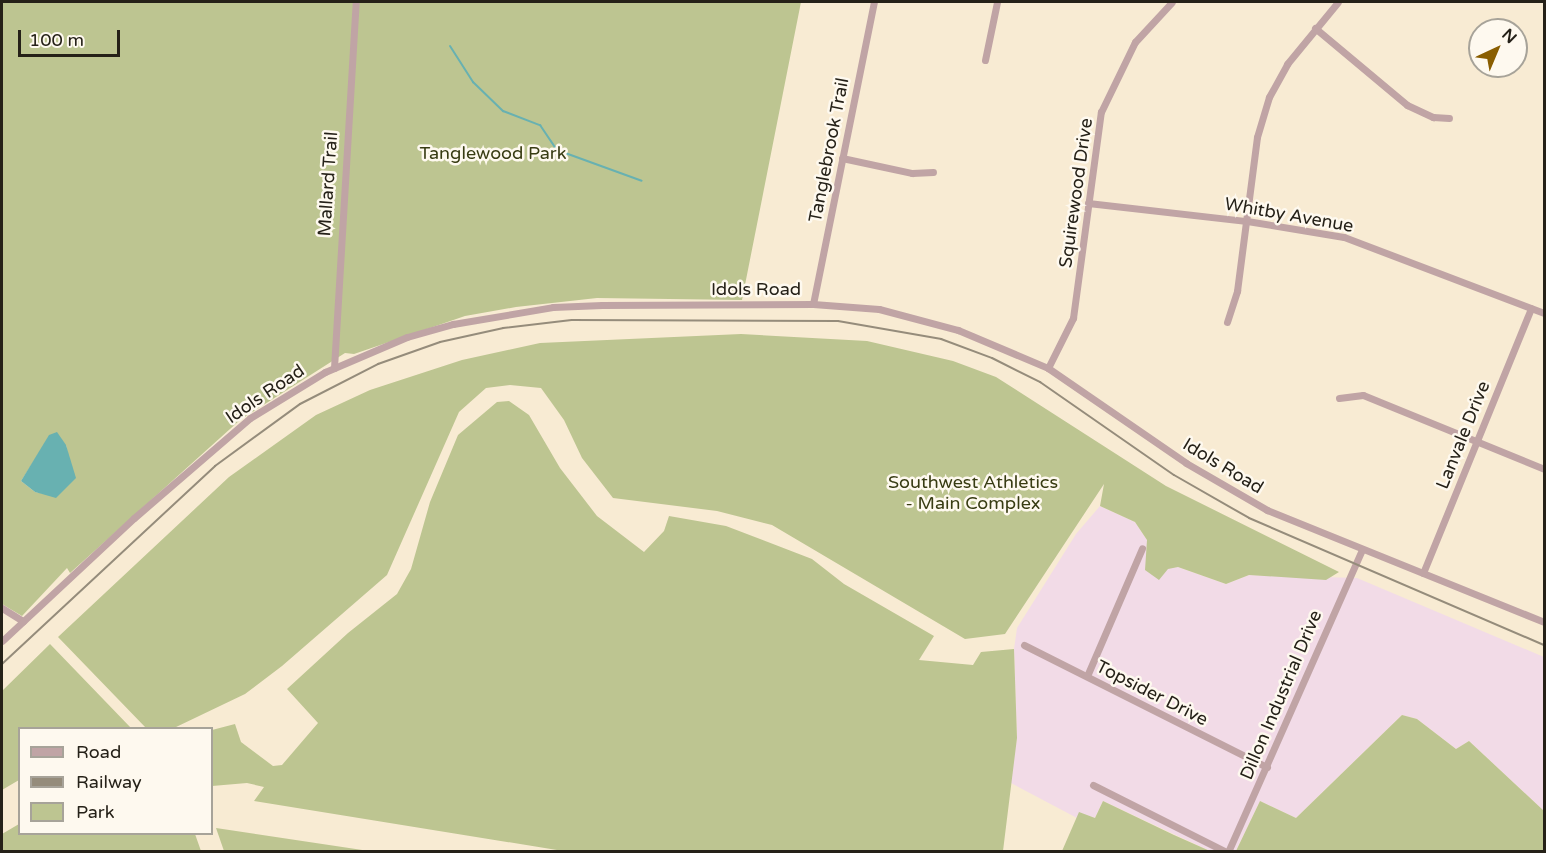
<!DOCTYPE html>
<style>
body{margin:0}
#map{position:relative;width:1546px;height:853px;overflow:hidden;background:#f8ebd3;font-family:"Varela Round",sans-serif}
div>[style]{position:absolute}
.industrial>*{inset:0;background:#f2dbe7}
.green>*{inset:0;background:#bdc591}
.water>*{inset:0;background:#68b1b1}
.stream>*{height:2px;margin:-1px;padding:0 1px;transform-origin:1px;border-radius:1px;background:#68b1b1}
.minor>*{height:7px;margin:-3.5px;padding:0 3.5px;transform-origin:3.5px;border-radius:3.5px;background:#c0a4a5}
.rail>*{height:2px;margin:-1px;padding:0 1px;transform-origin:1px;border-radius:1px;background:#958c7b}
span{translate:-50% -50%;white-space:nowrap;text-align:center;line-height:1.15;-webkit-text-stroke:5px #fef9ef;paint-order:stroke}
.street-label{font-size:18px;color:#252118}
.park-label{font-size:18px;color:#383c13}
.frame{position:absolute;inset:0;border:3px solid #252118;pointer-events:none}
.legend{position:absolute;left:18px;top:727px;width:195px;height:108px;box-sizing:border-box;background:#fef9ef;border:2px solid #a7a399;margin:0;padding:8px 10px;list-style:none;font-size:18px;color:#252118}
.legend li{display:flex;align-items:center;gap:12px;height:30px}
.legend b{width:30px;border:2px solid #a7a399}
.north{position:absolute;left:1468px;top:18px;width:60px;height:60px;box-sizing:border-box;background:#fef9ef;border:2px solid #a7a399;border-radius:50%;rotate:44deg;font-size:16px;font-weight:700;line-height:24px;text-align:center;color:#252118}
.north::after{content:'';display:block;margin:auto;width:21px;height:27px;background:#8a5e00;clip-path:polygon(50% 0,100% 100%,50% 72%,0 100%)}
.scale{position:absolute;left:18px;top:30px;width:102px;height:27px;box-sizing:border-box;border:3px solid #252118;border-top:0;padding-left:8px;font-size:18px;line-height:21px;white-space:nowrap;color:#252118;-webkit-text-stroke:4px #fef9ef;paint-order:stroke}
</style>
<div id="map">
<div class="industrial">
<i style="clip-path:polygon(1100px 506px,1135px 522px,1147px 540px,1146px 570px,1178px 567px,1226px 584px,1249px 575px,1357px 578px,1544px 657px,1544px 811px,1469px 741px,1456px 749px,1417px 719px,1402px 715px,1296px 818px,1260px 801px,1236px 851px,1210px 851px,1103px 801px,1095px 818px,1079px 813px,1077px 818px,1009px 782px,1017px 738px,1014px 649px,1017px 628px,1076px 534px)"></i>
</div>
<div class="green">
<i style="clip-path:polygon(evenodd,2px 2px,801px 2px,742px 300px,597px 298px,516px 307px,465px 316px,354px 354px,345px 353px,240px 420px,70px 573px,67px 568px,22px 616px,2px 604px,2px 2px,66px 445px,68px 455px,45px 494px,35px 492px,21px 481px,39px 453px,66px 445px)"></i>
<i style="clip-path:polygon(741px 334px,867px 341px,953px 361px,996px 377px,1166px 486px,1339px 572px,1326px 580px,1249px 575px,1226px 584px,1178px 567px,1168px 569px,1159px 580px,1145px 570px,1147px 540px,1135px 522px,1100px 506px,1104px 484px,1005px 634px,965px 639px,772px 525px,717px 511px,613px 498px,582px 458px,564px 420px,541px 388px,510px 385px,486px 388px,459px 412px,387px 575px,282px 666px,245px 694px,174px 728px,146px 728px,58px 637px,229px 477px,316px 415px,370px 390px,462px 360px,540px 343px)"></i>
<i style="clip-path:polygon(509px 401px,529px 415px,560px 468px,597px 516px,644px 552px,664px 531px,669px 516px,726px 526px,812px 559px,844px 584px,934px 636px,919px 660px,973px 665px,981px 652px,1014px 649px,1017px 738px,1003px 851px,563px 851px,254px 801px,264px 787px,247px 783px,212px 786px,212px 730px,235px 724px,241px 742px,273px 766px,282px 765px,318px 723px,287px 689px,348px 633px,397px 594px,411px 569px,430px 502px,458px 435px,497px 402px)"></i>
<i style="clip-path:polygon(50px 644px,131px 728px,20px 728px,19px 780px,2px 790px,2px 691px)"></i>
<i style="clip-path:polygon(1402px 715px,1417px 719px,1456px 749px,1469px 741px,1544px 811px,1544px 851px,1236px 851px,1260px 801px,1296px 818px)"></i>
<i style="clip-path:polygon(1103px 801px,1174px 835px,1210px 851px,1062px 851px,1079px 812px,1095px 818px)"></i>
<i style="clip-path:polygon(19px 824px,20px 834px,195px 834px,201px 851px,2px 851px,2px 834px)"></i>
<i style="clip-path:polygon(216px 828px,369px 851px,224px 851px)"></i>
</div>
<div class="water">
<i style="clip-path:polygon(57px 432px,66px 445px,76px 478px,56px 498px,35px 492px,21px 481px,49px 435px)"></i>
</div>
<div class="stream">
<i style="left:450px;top:46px;width:43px;rotate:57.4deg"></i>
<i style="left:473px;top:82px;width:42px;rotate:44deg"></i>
<i style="left:503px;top:111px;width:40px;rotate:21deg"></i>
<i style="left:540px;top:125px;width:30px;rotate:56deg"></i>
<i style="left:557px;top:150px;width:90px;rotate:20deg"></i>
</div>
<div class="minor">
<i style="left:1315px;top:28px;width:120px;rotate:39.9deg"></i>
<i style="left:1407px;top:105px;width:29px;rotate:25deg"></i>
<i style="left:1433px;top:117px;width:16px;rotate:4deg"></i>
<i style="left:985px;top:60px;width:59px;rotate:-78.3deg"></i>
<i style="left:842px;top:158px;width:72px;rotate:12.1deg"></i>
<i style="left:912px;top:173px;width:21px;rotate:-3deg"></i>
<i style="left:1088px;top:203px;width:160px;rotate:6.5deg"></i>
<i style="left:1247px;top:221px;width:98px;rotate:9.4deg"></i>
<i style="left:1344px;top:237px;width:214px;rotate:20.8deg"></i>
<i style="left:813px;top:304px;width:308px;rotate:-78.6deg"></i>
<i style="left:1227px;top:322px;width:33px;rotate:-72deg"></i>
<i style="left:1237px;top:291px;width:155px;rotate:-82.6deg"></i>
<i style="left:1257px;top:137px;width:42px;rotate:-73.3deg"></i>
<i style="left:1269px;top:97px;width:38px;rotate:-61deg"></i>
<i style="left:1287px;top:64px;width:80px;rotate:-50.6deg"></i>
<i style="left:334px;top:368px;width:367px;rotate:-86.6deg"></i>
<i style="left:1048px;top:368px;width:56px;rotate:-63.4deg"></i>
<i style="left:1073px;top:318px;width:208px;rotate:-82.3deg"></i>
<i style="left:1101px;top:112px;width:78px;rotate:-64.1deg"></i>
<i style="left:1135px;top:42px;width:54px;rotate:-47.2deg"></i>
<i style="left:1339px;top:398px;width:24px;rotate:-7deg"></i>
<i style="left:1363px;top:395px;width:196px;rotate:22.2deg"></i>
<i style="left:1423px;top:573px;width:286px;rotate:-67.8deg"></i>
<i style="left:2px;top:608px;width:25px;rotate:32deg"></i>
<i style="left:2px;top:641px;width:180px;rotate:-43deg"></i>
<i style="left:134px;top:518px;width:153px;rotate:-40.8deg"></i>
<i style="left:250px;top:418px;width:88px;rotate:-31.5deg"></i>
<i style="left:325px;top:372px;width:89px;rotate:-23.1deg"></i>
<i style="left:407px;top:337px;width:48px;rotate:-15.8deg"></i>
<i style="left:453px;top:324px;width:101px;rotate:-9.6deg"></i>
<i style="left:553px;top:307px;width:49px;rotate:-2.3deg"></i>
<i style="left:602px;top:305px;width:211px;rotate:-0.3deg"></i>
<i style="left:813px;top:304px;width:66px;rotate:4.3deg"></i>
<i style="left:879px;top:309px;width:82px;rotate:14.9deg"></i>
<i style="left:958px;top:330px;width:98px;rotate:22.9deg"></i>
<i style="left:1048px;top:368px;width:168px;rotate:34.5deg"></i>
<i style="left:1186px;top:463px;width:94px;rotate:30.1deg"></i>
<i style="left:1267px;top:510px;width:299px;rotate:22deg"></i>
<i style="left:1024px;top:645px;width:272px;rotate:26.7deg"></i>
<i style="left:1087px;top:676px;width:139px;rotate:-66.7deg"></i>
<i style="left:1093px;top:785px;width:149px;rotate:26.7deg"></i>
<i style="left:1228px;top:852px;width:331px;rotate:-66.1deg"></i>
</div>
<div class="rail">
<i style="left:2px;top:664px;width:291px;rotate:-42.9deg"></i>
<i style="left:215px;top:466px;width:105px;rotate:-36.1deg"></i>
<i style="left:300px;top:404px;width:88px;rotate:-27.1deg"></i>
<i style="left:378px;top:364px;width:66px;rotate:-19.5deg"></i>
<i style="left:440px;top:342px;width:65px;rotate:-12.5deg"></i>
<i style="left:503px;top:328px;width:69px;rotate:-6.6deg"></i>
<i style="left:572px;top:320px;width:266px;rotate:0.2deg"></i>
<i style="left:838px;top:321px;width:105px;rotate:9.9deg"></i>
<i style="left:941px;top:339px;width:54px;rotate:20.4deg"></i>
<i style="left:992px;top:358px;width:54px;rotate:26.6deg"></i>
<i style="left:1040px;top:382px;width:163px;rotate:34.8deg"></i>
<i style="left:1174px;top:475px;width:86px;rotate:29.8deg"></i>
<i style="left:1249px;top:518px;width:321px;rotate:23.3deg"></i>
</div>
<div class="street-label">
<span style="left:829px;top:150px;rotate:-79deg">Tanglebrook Trail</span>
<span style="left:328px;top:184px;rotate:-86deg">Mallard Trail</span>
<span style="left:1076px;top:193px;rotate:-82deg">Squirewood Drive</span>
<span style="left:1289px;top:215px;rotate:10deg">Whitby Avenue</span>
<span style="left:756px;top:289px">Idols Road</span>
<span style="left:265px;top:394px;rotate:-34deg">Idols Road</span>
<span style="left:1463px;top:435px;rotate:-68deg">Lanvale Drive</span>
<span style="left:1223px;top:466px;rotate:31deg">Idols Road</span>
<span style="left:1152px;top:693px;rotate:27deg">Topsider Drive</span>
<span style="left:1281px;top:695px;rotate:-67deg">Dillon Industrial Drive</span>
</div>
<div class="park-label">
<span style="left:493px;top:153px">Tanglewood Park</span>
<span style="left:973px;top:493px">Southwest Athletics<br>- Main Complex</span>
</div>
<div class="frame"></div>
<ul class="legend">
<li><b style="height:8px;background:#c0a4a5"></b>Road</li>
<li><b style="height:8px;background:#958c7b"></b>Railway</li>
<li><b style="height:16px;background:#bdc591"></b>Park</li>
</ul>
<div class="north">N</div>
<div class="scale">100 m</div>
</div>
